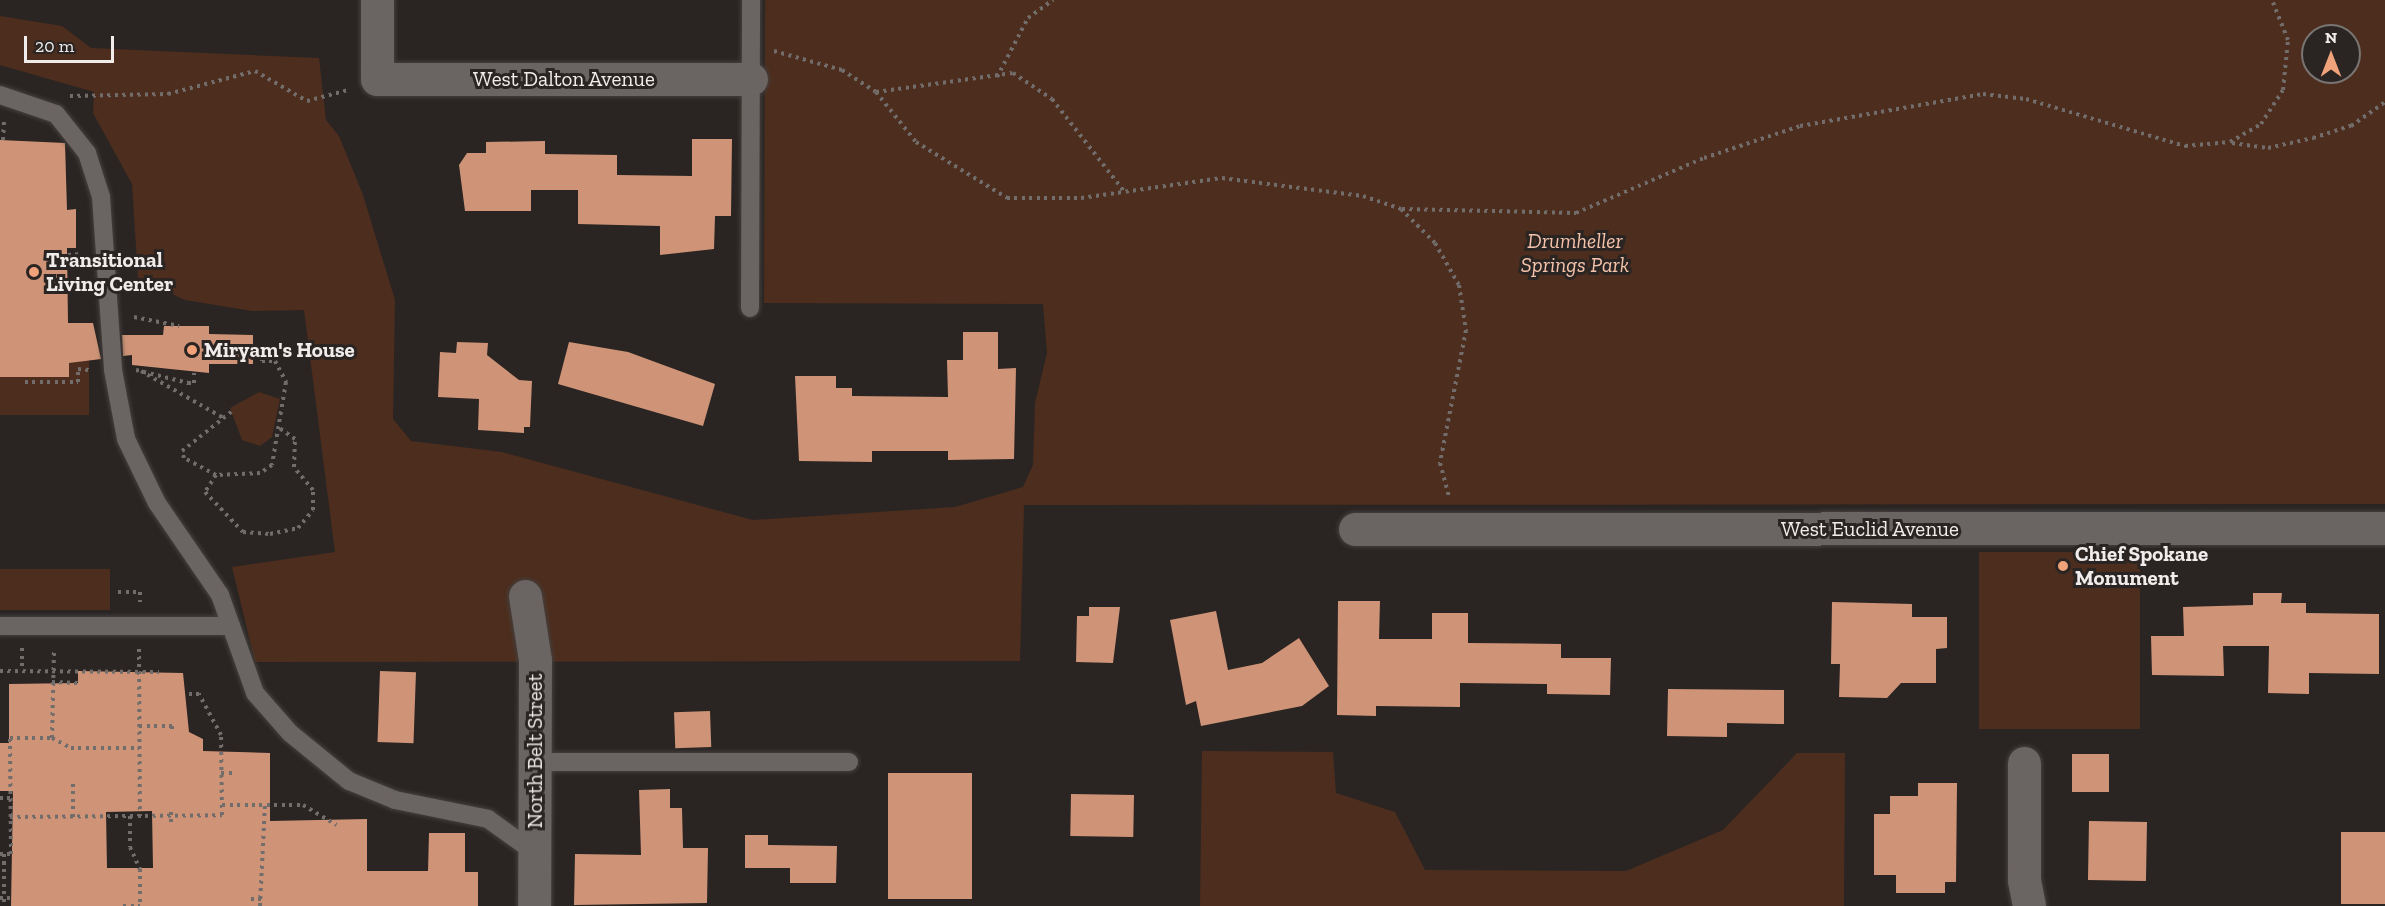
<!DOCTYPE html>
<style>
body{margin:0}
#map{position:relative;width:2385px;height:906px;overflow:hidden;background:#2a2523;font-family:"Zilla Slab",serif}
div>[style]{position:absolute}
.green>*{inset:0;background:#4d2d1d;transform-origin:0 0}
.building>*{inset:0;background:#cf9477;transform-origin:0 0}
.path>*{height:4px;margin-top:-2px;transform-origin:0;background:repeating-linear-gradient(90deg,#726d6b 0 3px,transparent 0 7.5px)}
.roads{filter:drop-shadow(0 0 2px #44403e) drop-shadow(0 0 2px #44403e)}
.lane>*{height:18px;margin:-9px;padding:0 9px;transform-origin:9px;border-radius:9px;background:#6a6462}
.street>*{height:33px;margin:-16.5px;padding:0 16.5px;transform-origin:16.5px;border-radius:16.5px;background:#6a6462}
.dots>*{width:16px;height:16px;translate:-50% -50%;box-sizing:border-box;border:3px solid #2a2523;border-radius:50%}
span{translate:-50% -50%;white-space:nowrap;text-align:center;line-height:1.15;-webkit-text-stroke:6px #2a2523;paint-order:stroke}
.street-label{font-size:21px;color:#f0eceb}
.park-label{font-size:21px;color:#f6c3ab;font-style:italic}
.poi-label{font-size:21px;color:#f0eceb;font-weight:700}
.left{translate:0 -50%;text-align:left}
.north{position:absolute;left:2301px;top:24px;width:60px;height:60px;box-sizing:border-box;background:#2a2523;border:2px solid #797573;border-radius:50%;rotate:0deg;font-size:16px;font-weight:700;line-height:24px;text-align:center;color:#f0eceb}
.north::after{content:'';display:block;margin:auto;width:21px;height:27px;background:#f0a27a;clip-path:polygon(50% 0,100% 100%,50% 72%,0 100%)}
.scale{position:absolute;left:24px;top:36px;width:90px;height:27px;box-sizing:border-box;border:3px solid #f0eceb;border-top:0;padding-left:8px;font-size:18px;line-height:21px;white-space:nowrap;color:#f0eceb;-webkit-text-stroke:4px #2a2523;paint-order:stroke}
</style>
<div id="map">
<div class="green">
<i style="clip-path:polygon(evenodd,765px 0,2385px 0,2385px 504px,1024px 505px,1020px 661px,255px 662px,232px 567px,335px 552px,304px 310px,252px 311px,185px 300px,138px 278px,132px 184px,93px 113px,94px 92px,0 65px,0 16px,62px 26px,91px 48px,319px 58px,326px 120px,339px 136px,363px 195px,395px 300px,393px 419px,411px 441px,502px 452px,753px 520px,955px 507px,1023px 487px,1033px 465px,1035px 403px,1047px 353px,1043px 304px,764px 303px,765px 0,2313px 36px,2349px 36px,2349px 72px,2313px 72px,2313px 36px)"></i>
<i style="clip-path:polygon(69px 360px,89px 360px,89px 415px,0 415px,0 377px,68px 377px)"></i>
<i style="clip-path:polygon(259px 392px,280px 399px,272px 437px,260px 446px,242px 440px,230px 408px)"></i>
<i style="left:1979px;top:552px;width:161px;height:177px"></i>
<i style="left:110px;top:569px;width:41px;height:110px;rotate:90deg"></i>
<i style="clip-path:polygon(1202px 751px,1333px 752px,1336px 793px,1395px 812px,1425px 870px,1626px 871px,1723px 830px,1797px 753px,1845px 753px,1844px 906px,1200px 906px)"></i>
</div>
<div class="building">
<i style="clip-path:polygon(692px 139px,732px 139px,731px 216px,715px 216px,714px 249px,660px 255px,660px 226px,578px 224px,578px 190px,531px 190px,531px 211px,465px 211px,459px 165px,467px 153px,486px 153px,486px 142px,545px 141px,545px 154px,617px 155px,617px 175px,692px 176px)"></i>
<i style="clip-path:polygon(0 140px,65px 143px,67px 210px,76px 209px,76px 248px,67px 248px,68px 323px,93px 323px,101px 359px,69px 363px,69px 377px,0 377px)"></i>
<i style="clip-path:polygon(164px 326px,209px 326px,209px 334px,253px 335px,253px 364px,209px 364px,209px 373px,132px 365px,132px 355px,123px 356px,122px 335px,163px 335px)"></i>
<i style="clip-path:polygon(963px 332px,998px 332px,998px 369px,1016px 368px,1014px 459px,948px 460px,948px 451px,872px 451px,872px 462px,799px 461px,795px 376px,836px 376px,836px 388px,852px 388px,852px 396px,948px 397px,947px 360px,963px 360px)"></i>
<i style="clip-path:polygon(457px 342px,488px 343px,487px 355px,519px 380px,532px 381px,530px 427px,524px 427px,524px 433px,478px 430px,479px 399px,438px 397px,440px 352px,456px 353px)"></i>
<i style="clip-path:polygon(569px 342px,628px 352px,715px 384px,703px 426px,558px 384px)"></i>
<i style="clip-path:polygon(2253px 593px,2282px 593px,2281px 603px,2306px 603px,2306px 613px,2379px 614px,2379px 674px,2309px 673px,2309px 694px,2268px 693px,2269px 646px,2223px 646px,2224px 676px,2152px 675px,2151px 636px,2184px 636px,2183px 607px,2253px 605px)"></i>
<i style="clip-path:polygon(1338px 601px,1380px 601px,1379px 639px,1432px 639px,1432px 613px,1468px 613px,1468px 643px,1561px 644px,1561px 658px,1611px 658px,1610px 695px,1547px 694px,1547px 684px,1460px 683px,1460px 707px,1376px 706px,1376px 716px,1337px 715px)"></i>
<i style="clip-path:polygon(1832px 602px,1912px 604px,1912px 617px,1947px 617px,1947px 648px,1936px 649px,1936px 683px,1901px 683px,1887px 698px,1839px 697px,1840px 664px,1831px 664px)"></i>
<i style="clip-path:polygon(1089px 607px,1120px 607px,1113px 663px,1076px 662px,1077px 616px,1089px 616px)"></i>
<i style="clip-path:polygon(1216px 611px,1228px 670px,1262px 663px,1299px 638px,1329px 686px,1302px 706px,1201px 726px,1196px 701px,1186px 705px,1170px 620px)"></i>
<i style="clip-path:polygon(evenodd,78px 671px,183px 673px,189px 732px,203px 739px,203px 751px,270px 753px,270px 821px,367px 819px,367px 871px,428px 871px,429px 833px,465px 833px,465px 872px,478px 872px,478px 906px,11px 906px,13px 791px,0 791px,0 743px,9px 743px,9px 684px,78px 683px,78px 671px,152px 811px,153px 868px,107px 868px,106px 812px,152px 811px)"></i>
<i style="left:380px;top:671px;width:36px;height:71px;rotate:2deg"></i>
<i style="clip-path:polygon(1668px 689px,1784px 690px,1784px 724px,1727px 723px,1727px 737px,1667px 736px)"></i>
<i style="left:710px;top:711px;width:36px;height:36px;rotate:88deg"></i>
<i style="left:2072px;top:754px;width:37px;height:38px"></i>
<i style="left:888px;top:773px;width:84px;height:126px"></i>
<i style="clip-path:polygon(1918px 783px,1957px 783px,1956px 882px,1945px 882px,1945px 893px,1896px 893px,1896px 875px,1874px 875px,1874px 814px,1890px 814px,1890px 796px,1918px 796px)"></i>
<i style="clip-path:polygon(670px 789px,670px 808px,682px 808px,683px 848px,708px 848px,707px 903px,574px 905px,575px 854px,641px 855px,639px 790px)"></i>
<i style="left:1071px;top:794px;width:63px;height:42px;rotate:1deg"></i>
<i style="left:2089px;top:821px;width:58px;height:59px;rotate:1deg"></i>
<i style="left:2385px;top:832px;width:72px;height:44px;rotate:90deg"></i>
<i style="clip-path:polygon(745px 835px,768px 835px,768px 845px,837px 846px,836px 883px,790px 883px,790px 868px,745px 868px)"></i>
</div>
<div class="path">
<i style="left:774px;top:51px;width:71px;rotate:15.6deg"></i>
<i style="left:842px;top:70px;width:40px;rotate:32.9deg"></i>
<i style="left:876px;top:92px;width:64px;rotate:51.3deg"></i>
<i style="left:916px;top:142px;width:107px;rotate:31.6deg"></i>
<i style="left:1007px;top:198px;width:74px"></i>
<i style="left:1081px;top:198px;width:142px;rotate:-8.1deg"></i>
<i style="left:1222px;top:178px;width:142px;rotate:7.3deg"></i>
<i style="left:1363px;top:196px;width:40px;rotate:18.9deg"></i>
<i style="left:1401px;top:209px;width:48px;rotate:45deg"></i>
<i style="left:1435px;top:243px;width:48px;rotate:60.3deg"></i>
<i style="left:1459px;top:285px;width:46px;rotate:81.2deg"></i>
<i style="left:1466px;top:330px;width:136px;rotate:101.1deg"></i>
<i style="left:1440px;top:463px;width:35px;rotate:75deg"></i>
<i style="left:997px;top:77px;width:67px;rotate:-62.3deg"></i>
<i style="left:1028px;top:18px;width:31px;rotate:-36deg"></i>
<i style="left:876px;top:92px;width:138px;rotate:-7.9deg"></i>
<i style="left:1013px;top:73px;width:47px;rotate:33.7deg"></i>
<i style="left:1052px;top:99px;width:117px;rotate:52deg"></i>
<i style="left:70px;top:96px;width:98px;rotate:-1.2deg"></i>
<i style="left:168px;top:94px;width:90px;rotate:-14.8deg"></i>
<i style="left:255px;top:71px;width:60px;rotate:30deg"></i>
<i style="left:307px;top:101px;width:42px;rotate:-15deg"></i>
<i style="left:3px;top:140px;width:20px;rotate:-87deg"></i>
<i style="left:2232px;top:143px;width:36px;rotate:8deg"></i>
<i style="left:2268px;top:148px;width:46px;rotate:-12.5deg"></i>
<i style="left:2313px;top:138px;width:40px;rotate:-18deg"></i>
<i style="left:2351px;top:126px;width:42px;rotate:-35.2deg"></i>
<i style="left:1402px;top:209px;width:174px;rotate:1.3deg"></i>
<i style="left:1576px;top:213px;width:139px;rotate:-23.3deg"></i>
<i style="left:1704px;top:158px;width:101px;rotate:-18.4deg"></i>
<i style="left:1800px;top:126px;width:186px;rotate:-9.9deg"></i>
<i style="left:1983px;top:94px;width:43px;rotate:6.6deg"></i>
<i style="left:2026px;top:99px;width:166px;rotate:16.5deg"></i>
<i style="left:2185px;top:146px;width:45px;rotate:-5.1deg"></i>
<i style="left:2230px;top:142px;width:36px;rotate:-30deg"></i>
<i style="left:2261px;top:124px;width:40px;rotate:-57.1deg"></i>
<i style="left:2283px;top:90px;width:50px;rotate:-84.3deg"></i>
<i style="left:2288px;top:40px;width:43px;rotate:-111.8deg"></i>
<i style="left:68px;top:255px;width:14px;rotate:-4deg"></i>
<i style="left:68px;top:289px;width:17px"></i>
<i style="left:134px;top:317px;width:46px;rotate:11.3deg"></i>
<i style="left:253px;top:351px;width:9px"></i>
<i style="left:262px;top:351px;width:10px;rotate:90deg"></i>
<i style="left:262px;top:361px;width:13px"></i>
<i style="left:275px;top:361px;width:24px;rotate:62deg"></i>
<i style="left:286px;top:382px;width:84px;rotate:99.6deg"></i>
<i style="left:272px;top:465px;width:14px;rotate:146deg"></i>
<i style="left:260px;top:473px;width:44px;rotate:177.4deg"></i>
<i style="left:216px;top:475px;width:20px;rotate:123deg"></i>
<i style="left:205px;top:492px;width:55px;rotate:46.5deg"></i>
<i style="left:243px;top:532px;width:27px;rotate:4deg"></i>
<i style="left:270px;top:534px;width:29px;rotate:-12deg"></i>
<i style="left:298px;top:528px;width:23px;rotate:-50deg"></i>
<i style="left:313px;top:510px;width:20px;rotate:-90deg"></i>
<i style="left:313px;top:490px;width:30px;rotate:-130deg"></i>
<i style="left:294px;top:467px;width:28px;rotate:-88deg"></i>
<i style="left:295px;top:439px;width:19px;rotate:-145deg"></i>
<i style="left:136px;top:370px;width:54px;rotate:14deg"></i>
<i style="left:188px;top:383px;width:6px"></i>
<i style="left:194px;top:383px;width:10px;rotate:-90deg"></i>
<i style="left:141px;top:371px;width:97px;rotate:29.7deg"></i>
<i style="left:25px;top:382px;width:53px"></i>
<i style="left:78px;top:382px;width:13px;rotate:-90deg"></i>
<i style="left:78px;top:369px;width:11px;rotate:5deg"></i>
<i style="left:216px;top:475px;width:36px;rotate:-152deg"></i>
<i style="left:184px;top:458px;width:7px;rotate:-106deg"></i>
<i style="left:182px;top:451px;width:63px;rotate:-38.5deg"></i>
<i style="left:118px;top:592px;width:22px"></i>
<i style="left:140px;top:592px;width:10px;rotate:90deg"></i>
<i style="left:22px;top:648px;width:23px;rotate:90deg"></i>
<i style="left:139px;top:649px;width:167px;rotate:89.7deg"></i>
<i style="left:0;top:671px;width:159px;rotate:0.4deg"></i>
<i style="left:52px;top:682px;width:26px;rotate:2deg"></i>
<i style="left:139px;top:726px;width:33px"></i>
<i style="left:172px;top:726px;width:5px;rotate:90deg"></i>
<i style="left:52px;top:738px;width:89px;rotate:-88.7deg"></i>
<i style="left:221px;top:773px;width:11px"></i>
<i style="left:73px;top:784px;width:33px;rotate:90deg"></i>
<i style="left:0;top:798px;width:10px"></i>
<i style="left:222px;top:805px;width:81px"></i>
<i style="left:303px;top:805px;width:39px;rotate:31deg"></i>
<i style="left:171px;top:812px;width:10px;rotate:90deg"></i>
<i style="left:130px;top:816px;width:31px;rotate:90deg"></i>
<i style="left:130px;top:847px;width:24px;rotate:66deg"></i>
<i style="left:140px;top:869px;width:37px;rotate:90deg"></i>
<i style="left:10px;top:817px;width:212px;rotate:-0.5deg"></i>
<i style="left:222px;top:815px;width:80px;rotate:-90.7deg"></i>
<i style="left:221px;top:735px;width:47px;rotate:-118.2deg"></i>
<i style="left:199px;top:694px;width:11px;rotate:180deg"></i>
<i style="left:0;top:854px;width:11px"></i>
<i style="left:11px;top:854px;width:116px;rotate:-90.5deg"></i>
<i style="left:10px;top:738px;width:42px"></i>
<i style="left:52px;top:738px;width:21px;rotate:28deg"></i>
<i style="left:71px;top:748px;width:68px"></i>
<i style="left:4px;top:854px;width:52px;rotate:90deg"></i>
<i style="left:0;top:898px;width:11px"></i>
<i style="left:251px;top:899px;width:14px"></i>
<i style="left:123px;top:906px;width:17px"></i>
<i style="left:260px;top:906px;width:101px;rotate:-87.2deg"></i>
</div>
<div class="roads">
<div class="lane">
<i style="left:0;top:95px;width:59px;rotate:18.7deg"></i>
<i style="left:56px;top:114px;width:50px;rotate:51.5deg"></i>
<i style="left:87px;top:153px;width:46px;rotate:72.3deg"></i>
<i style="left:101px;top:197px;width:173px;rotate:86deg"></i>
<i style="left:113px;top:370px;width:70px;rotate:79.3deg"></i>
<i style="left:126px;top:439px;width:71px;rotate:64.2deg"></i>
<i style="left:157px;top:503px;width:112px;rotate:55.6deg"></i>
<i style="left:220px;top:595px;width:104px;rotate:70.3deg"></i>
<i style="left:255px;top:693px;width:53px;rotate:48.8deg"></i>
<i style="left:290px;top:733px;width:76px;rotate:39.1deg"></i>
<i style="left:349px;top:781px;width:50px;rotate:22.4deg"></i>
<i style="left:395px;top:800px;width:95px;rotate:11.5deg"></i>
<i style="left:488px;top:819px;width:57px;rotate:35.7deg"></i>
<i style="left:750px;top:308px;width:308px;rotate:-89.8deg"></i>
<i style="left:0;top:626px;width:231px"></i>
<i style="left:535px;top:762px;width:314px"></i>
</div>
<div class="street">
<i style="left:377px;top:0;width:79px;rotate:90deg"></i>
<i style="left:377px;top:79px;width:374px"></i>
<i style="left:1355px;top:529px;width:1030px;rotate:-0.06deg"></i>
<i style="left:525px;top:596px;width:65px;rotate:81.1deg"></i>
<i style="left:535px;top:660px;width:246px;rotate:90.2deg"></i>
<i style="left:2024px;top:763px;width:117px;rotate:90deg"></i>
<i style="left:2024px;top:880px;width:26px;rotate:79deg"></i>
</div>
</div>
<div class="dots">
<i style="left:34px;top:272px;background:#f0a27a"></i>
<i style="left:192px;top:350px;background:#f0a27a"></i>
<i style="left:2063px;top:566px;background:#f0a27a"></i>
</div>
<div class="street-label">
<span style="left:564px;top:79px">West Dalton Avenue</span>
<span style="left:1870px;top:529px">West Euclid Avenue</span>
<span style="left:535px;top:751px;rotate:-90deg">North Belt Street</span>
</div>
<div class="park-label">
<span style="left:1575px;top:253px">Drumheller<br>Springs Park</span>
</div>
<div class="poi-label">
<span class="left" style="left:46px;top:272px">Transitional<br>Living Center</span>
<span class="left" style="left:204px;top:350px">Miryam's House</span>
<span class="left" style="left:2075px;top:566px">Chief Spokane<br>Monument</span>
</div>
<div class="north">N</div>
<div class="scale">20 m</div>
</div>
